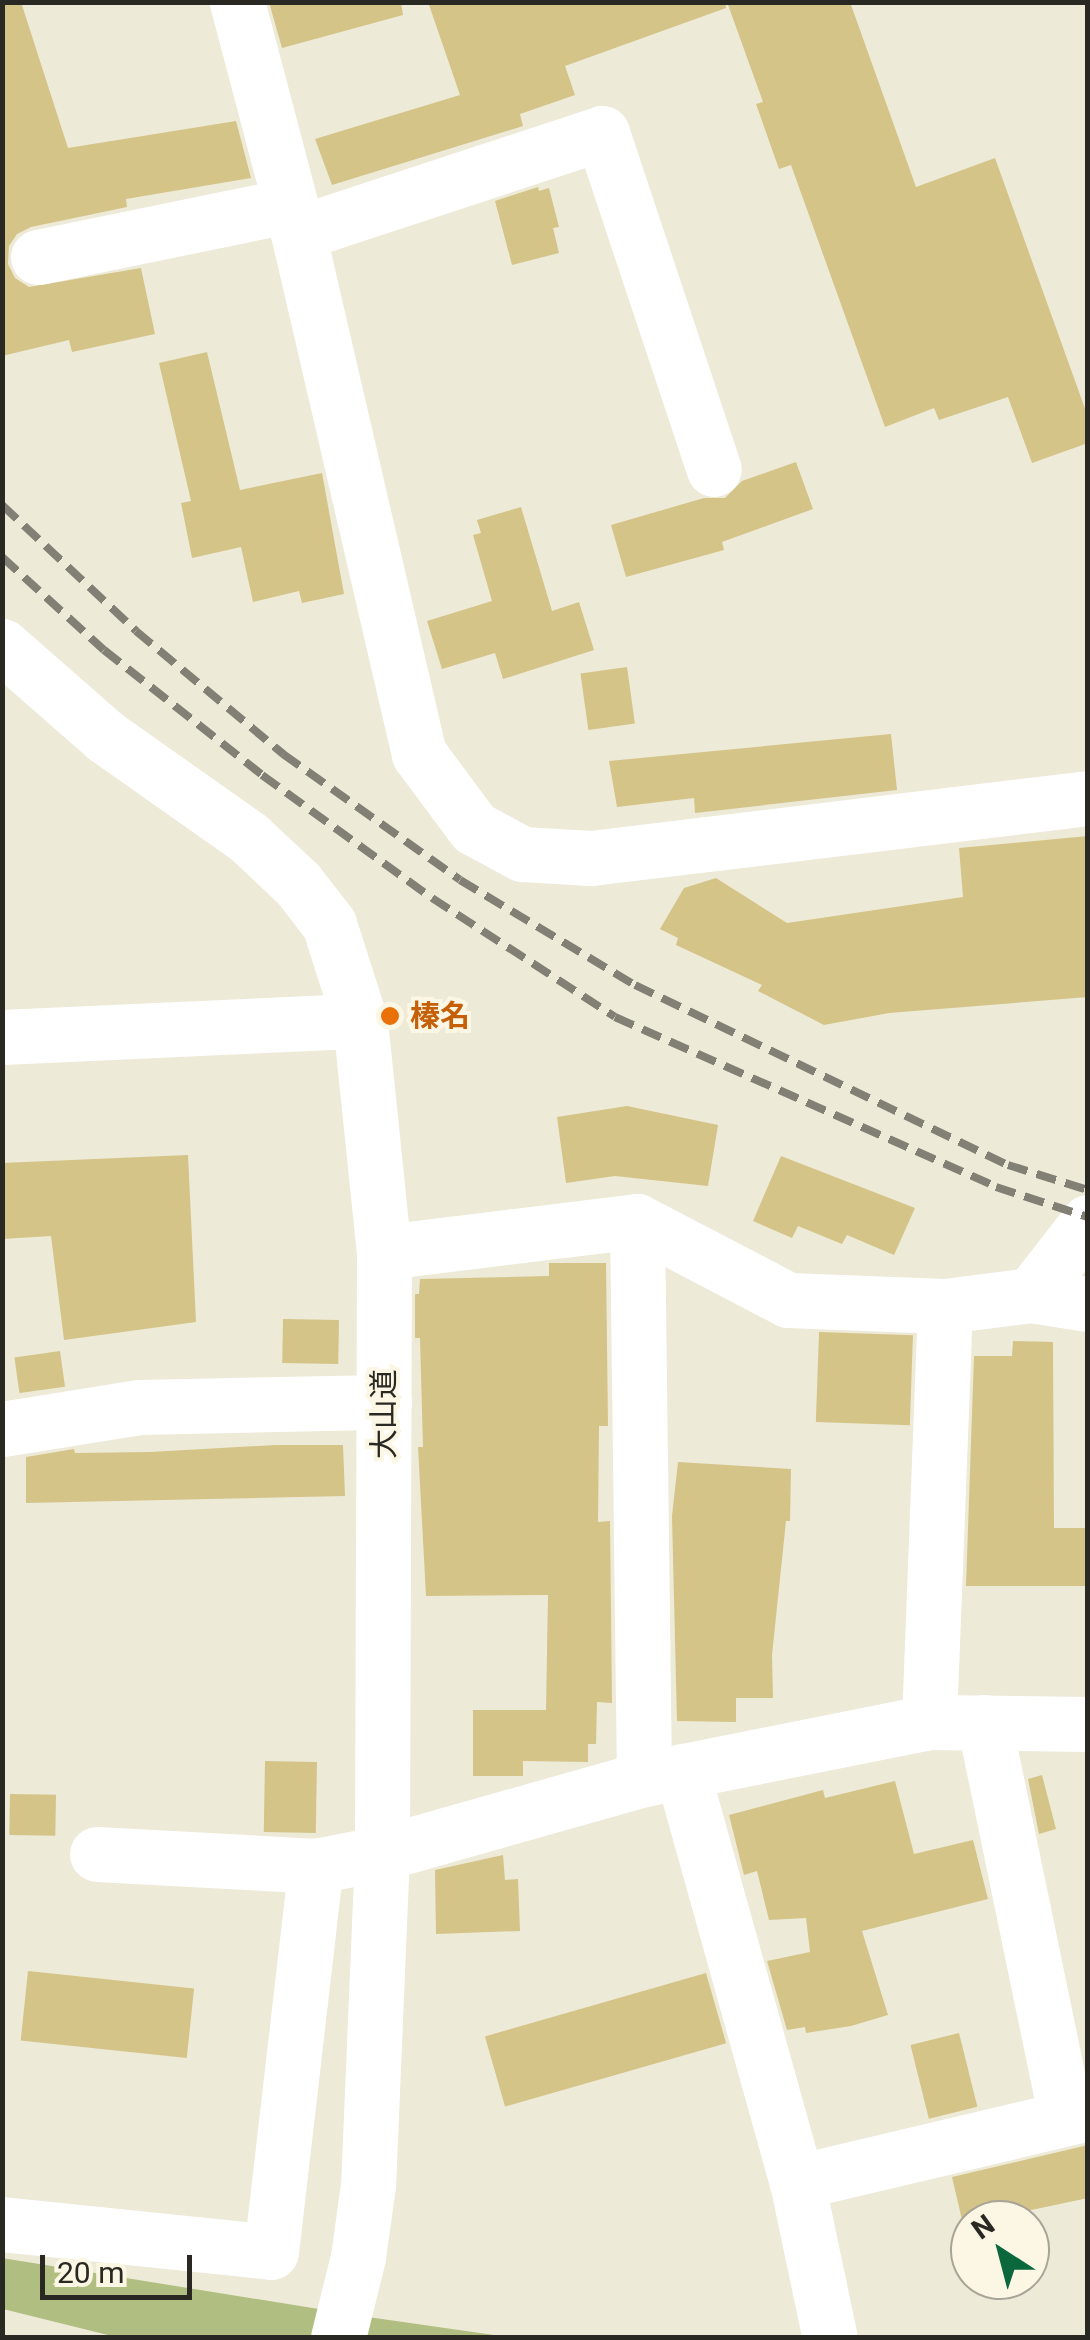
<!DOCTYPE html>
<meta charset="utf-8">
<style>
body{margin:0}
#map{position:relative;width:1090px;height:2340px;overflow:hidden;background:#eeead8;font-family:Roboto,"Noto Sans JP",sans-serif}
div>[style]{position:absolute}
.forest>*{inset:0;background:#b1be82}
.building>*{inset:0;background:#d4c487;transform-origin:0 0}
.minor>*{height:55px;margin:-27.5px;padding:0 27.5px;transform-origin:27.5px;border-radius:27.5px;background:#fff}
.rail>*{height:8px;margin-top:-4px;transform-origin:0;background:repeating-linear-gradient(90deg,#827f74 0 20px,transparent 0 30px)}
.dots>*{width:28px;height:28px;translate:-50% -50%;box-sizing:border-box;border:5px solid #fcf7e5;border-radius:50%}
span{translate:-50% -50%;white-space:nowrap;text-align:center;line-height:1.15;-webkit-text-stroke:8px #fcf7e5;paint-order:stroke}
.food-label{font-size:30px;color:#c56008;font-weight:700}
.left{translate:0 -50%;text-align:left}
.street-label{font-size:30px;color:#2a2822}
.frame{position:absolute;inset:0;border:5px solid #2a2822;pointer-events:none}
.north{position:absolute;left:950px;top:2200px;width:100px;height:100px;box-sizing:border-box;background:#fcf7e5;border:2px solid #a8a497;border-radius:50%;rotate:324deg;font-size:28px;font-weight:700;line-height:40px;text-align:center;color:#2a2822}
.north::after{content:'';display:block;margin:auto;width:35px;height:45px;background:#0a683c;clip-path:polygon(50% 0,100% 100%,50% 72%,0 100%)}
.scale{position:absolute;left:40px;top:2255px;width:152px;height:45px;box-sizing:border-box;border:5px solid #2a2822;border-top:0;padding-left:12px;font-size:30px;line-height:35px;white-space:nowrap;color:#2a2822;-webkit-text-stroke:8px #fcf7e5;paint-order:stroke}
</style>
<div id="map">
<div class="forest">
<i style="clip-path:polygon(2px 2258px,368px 2317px,508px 2337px,116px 2337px,3px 2309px)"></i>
</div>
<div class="building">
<i style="clip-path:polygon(2px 2px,21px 2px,68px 148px,236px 121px,251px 178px,126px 199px,127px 207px,31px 227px,17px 234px,9px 246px,8px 264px,15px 278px,29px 287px,141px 268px,155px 334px,72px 352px,69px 340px,2px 356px)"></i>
<i style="clip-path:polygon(269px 2px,401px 2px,403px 15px,282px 48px)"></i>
<i style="clip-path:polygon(428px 2px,725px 2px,726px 8px,565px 66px,575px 95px,520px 114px,523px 126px,332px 185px,315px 139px,460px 95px)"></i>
<i style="clip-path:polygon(727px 2px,850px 2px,916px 187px,995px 158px,1088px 417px,1088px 443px,1032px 463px,1008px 397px,939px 420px,934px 408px,885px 427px,791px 165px,779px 169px,756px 104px,763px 102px)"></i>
<i style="clip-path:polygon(538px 187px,539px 191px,549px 188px,559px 227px,553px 228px,559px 253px,512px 265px,495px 201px)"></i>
<i style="clip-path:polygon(207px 352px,240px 490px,322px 473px,344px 594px,302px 603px,299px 591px,253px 602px,241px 547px,192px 558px,181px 503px,191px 501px,159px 363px)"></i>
<i style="clip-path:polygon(796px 462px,813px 509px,722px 542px,724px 550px,626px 577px,611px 525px,704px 498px,725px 498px,742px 481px)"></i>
<i style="clip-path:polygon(521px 507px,552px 611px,579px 602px,594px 650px,503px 679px,495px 653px,442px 669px,427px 621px,492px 601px,473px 535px,481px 533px,477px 520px)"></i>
<i style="left:627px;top:667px;width:57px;height:47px;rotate:82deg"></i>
<i style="clip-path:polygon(891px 734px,897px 790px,695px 813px,694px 798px,617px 807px,609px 761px)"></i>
<i style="clip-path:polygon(1088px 836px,1088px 997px,889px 1013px,824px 1025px,758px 991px,762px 985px,676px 945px,678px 938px,660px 929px,684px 888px,716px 878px,787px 923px,963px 897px,959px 848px)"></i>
<i style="clip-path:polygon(627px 1106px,718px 1125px,708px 1186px,615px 1176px,566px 1183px,557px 1117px)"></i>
<i style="clip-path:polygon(188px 1155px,196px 1322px,64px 1340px,51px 1236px,2px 1239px,2px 1163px)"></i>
<i style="clip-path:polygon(781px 1156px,915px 1208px,894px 1255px,847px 1235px,842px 1244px,798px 1226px,792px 1238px,753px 1221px)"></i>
<i style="clip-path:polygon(549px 1263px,606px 1263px,608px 1426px,599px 1426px,598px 1522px,610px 1521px,612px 1703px,597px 1702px,596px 1744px,588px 1744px,588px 1762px,523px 1761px,523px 1776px,473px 1776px,473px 1710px,546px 1710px,548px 1595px,426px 1596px,418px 1447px,423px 1447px,420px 1338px,415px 1338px,415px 1294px,419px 1294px,420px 1279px,549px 1276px)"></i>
<i style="left:283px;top:1319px;width:56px;height:44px;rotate:1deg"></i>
<i style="left:819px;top:1332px;width:94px;height:90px;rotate:2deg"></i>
<i style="clip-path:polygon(1013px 1341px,1053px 1342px,1054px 1528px,1088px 1528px,1088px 1586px,966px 1586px,974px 1356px,1012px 1356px)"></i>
<i style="left:60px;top:1351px;width:36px;height:46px;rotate:82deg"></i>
<i style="clip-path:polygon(275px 1445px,343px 1445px,345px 1496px,26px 1503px,26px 1457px,74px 1449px,75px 1453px,150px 1452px)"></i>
<i style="clip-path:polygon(678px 1462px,791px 1469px,790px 1521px,786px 1521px,772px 1655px,773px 1698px,736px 1698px,736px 1722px,677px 1721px,672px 1516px)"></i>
<i style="left:265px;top:1761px;width:52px;height:71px;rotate:1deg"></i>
<i style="clip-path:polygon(1042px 1775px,1056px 1829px,1039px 1834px,1028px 1779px)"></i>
<i style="clip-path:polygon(895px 1781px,914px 1854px,973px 1840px,988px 1899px,862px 1931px,888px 2015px,851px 2026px,806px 2033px,805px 2027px,787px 2030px,767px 1961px,810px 1952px,806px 1918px,769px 1920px,757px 1871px,744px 1875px,729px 1815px,823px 1790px,825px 1798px)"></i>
<i style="left:10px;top:1794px;width:46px;height:41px;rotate:1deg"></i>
<i style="clip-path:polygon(503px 1855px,505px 1880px,518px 1879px,520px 1931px,436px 1934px,435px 1870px)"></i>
<i style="left:28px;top:1971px;width:167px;height:70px;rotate:6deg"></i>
<i style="left:706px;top:1973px;width:73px;height:230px;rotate:74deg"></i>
<i style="left:959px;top:2033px;width:76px;height:50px;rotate:76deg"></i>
<i style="clip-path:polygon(1088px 2145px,1088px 2198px,1012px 2214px,1013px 2220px,962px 2220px,952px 2177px)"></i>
</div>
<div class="minor">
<i style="left:237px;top:2px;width:239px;rotate:75.2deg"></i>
<i style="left:298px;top:233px;width:535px;rotate:76.93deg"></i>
<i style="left:419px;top:754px;width:92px;rotate:53.4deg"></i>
<i style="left:474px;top:828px;width:55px;rotate:28.4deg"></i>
<i style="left:522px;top:854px;width:69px;rotate:3.3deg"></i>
<i style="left:591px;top:858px;width:501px;rotate:-6.88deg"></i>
<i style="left:298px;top:233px;width:320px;rotate:-18.2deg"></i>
<i style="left:602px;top:133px;width:354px;rotate:71.6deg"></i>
<i style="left:38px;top:257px;width:258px;rotate:-11.6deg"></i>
<i style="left:2px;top:646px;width:138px;rotate:41.2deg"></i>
<i style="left:106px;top:737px;width:175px;rotate:35.2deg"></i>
<i style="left:249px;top:838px;width:67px;rotate:43.2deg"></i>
<i style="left:298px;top:884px;width:51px;rotate:52.2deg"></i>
<i style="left:329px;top:924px;width:102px;rotate:72.3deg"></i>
<i style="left:360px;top:1021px;width:232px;rotate:84.1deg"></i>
<i style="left:384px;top:1252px;width:601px;rotate:90.19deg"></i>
<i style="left:382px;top:1853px;width:332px;rotate:92.4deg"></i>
<i style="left:368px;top:2185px;width:73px;rotate:97.9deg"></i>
<i style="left:358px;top:2257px;width:83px;rotate:103.9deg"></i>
<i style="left:2px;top:1037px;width:358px;rotate:-2.6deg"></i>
<i style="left:637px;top:1221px;width:558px;rotate:89.28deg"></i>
<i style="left:384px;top:1252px;width:255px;rotate:-7deg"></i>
<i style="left:637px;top:1221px;width:170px;rotate:27.6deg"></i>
<i style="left:788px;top:1300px;width:157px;rotate:2.2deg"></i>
<i style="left:945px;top:1306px;width:87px;rotate:-7.3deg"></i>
<i style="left:1031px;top:1295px;width:93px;rotate:-52deg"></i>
<i style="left:1031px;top:1295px;width:58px;rotate:9deg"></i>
<i style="left:2px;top:1429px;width:139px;rotate:-9.1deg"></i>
<i style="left:139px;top:1407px;width:245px;rotate:-1.2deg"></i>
<i style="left:929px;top:1722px;width:416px;rotate:-87.8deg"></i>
<i style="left:984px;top:1722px;width:404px;rotate:78.3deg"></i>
<i style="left:682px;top:1771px;width:427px;rotate:74.4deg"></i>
<i style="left:797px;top:2182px;width:159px;rotate:78.1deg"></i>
<i style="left:97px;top:1854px;width:219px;rotate:3.1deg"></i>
<i style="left:797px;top:2182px;width:299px;rotate:-13.3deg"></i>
<i style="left:2px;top:2224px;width:270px;rotate:5.9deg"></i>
<i style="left:271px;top:2252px;width:389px;rotate:-83.4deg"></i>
<i style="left:316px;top:1866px;width:67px;rotate:-11.1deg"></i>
<i style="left:382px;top:1853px;width:272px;rotate:-15.8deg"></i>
<i style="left:644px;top:1779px;width:291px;rotate:-11.3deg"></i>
<i style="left:929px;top:1722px;width:159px;rotate:0.7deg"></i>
</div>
<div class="rail">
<i style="left:2px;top:505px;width:184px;rotate:43.2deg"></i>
<i style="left:136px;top:631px;width:192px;rotate:39.9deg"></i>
<i style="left:283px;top:754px;width:217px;rotate:35.4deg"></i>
<i style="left:460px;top:880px;width:204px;rotate:31deg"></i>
<i style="left:635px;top:985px;width:414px;rotate:25.8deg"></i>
<i style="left:1008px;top:1165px;width:84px;rotate:17.4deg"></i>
<i style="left:2px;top:557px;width:138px;rotate:42.4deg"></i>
<i style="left:104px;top:650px;width:201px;rotate:38.3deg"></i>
<i style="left:262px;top:775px;width:210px;rotate:35.9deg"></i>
<i style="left:432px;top:898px;width:218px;rotate:33deg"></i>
<i style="left:615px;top:1017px;width:417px;rotate:24deg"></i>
<i style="left:996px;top:1187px;width:97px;rotate:18.1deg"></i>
</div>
<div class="dots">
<i style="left:390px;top:1016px;background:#e8710a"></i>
</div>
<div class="food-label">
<span class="left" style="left:410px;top:1016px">榛名</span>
</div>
<div class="street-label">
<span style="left:384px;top:1414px;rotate:-90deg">大山道</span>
</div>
<div class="frame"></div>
<div class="north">N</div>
<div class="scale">20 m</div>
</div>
